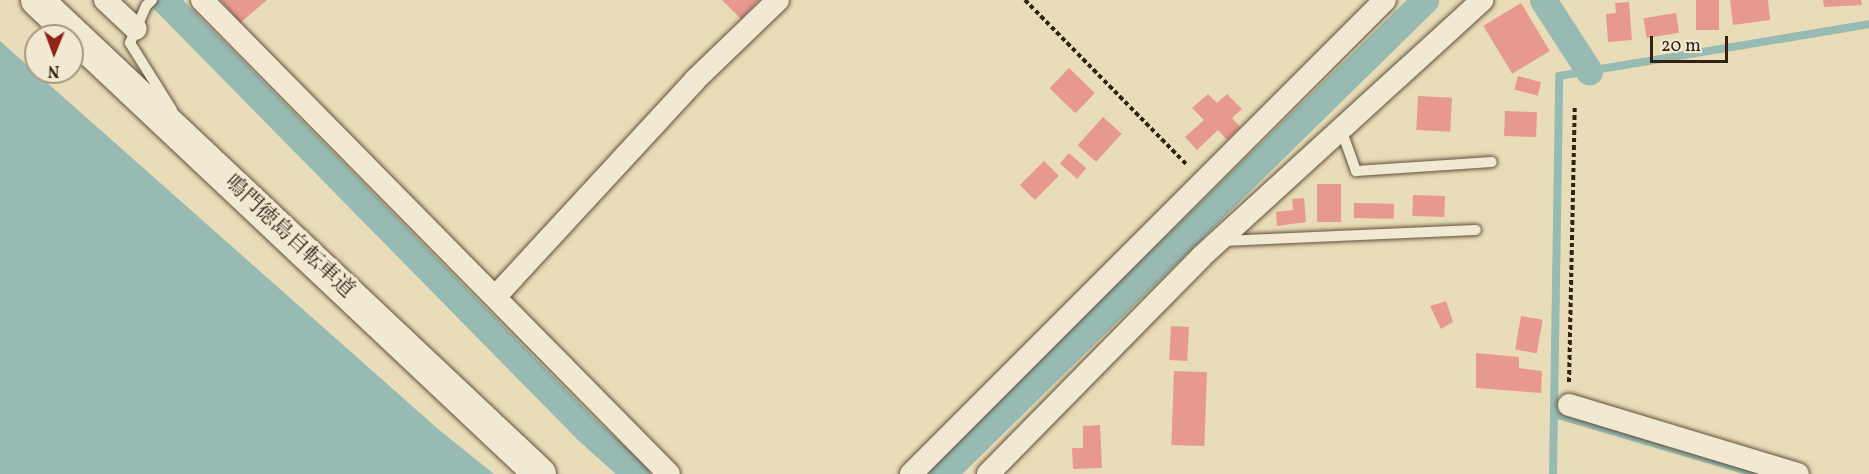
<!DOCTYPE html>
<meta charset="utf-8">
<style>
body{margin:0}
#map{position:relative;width:1869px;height:474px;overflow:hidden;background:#e9ddb9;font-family:Vollkorn,"Noto Serif JP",serif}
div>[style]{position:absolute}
.water>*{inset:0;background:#97bbb2}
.stream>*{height:8px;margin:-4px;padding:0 4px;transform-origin:4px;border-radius:4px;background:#97bbb2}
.canal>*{height:27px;margin:-13.5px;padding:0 13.5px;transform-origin:13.5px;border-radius:13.5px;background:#97bbb2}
.building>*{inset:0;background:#e7988f;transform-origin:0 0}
.path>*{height:4px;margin-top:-2px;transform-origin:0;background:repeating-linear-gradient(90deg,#342112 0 4.5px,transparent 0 7.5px)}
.roads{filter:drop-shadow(0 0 2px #61503c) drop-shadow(0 0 2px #61503c)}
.lane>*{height:10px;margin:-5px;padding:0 5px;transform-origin:5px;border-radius:5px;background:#f1e9d2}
.street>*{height:22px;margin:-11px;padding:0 11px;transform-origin:11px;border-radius:11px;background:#f1e9d2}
.secondary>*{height:32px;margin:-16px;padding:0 16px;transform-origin:16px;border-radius:16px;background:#f1e9d2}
span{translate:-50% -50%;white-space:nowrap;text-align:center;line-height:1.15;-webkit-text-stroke:6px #f1e9d2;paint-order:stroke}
.street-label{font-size:21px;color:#342112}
.north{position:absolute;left:24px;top:24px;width:60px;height:60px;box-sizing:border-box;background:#f1e9d2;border:2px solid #a59985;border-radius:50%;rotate:181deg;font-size:16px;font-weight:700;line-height:24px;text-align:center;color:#342112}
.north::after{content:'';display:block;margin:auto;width:21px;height:27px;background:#8f2418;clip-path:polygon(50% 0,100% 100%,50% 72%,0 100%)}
.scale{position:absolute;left:1650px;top:36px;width:78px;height:27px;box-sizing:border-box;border:3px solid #342112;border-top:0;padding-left:8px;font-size:18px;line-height:21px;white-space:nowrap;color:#342112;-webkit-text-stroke:4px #f1e9d2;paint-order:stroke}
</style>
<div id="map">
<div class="water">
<i style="clip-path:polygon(0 41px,438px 429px,494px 474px,0 474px)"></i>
</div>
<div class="stream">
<i style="left:1554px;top:414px;width:213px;rotate:16.4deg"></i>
<i style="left:1553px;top:474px;width:398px;rotate:-89.1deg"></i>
<i style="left:1559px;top:76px;width:314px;rotate:-9.5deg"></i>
</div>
<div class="canal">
<i style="left:164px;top:0;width:603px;rotate:45.47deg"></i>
<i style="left:587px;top:430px;width:66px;rotate:41.9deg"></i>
<i style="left:1543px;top:0;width:85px;rotate:57.1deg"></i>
<i style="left:942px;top:474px;width:677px;rotate:-44.46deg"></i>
</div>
<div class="building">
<i style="clip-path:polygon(221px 0,267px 0,240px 23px)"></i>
<i style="clip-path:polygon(722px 0,759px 0,741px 19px)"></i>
<i style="left:1696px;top:0;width:23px;height:30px"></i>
<i style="clip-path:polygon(1730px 0,1768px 0,1770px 20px,1733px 25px)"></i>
<i style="clip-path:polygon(1823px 0,1861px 0,1862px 5px,1824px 7px)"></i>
<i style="clip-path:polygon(1629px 2px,1632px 40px,1608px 42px,1606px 14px,1616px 13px,1615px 3px)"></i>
<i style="left:1521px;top:3px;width:56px;height:44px;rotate:59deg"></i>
<i style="left:1676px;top:13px;width:20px;height:33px;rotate:81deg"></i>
<i style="left:1069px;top:68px;width:36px;height:28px;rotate:44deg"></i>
<i style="left:1518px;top:76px;width:24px;height:14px;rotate:15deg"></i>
<i style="clip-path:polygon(1208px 94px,1217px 103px,1227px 94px,1242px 109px,1232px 118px,1240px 127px,1227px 140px,1218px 130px,1197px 150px,1185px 137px,1204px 120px,1192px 108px)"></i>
<i style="left:1418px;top:96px;width:34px;height:34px;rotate:3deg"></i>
<i style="left:1505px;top:111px;width:32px;height:25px;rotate:2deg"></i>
<i style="left:1103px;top:117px;width:25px;height:38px;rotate:42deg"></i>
<i style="left:1069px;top:153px;width:23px;height:14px;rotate:41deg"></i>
<i style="left:1044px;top:161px;width:21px;height:34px;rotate:45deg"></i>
<i style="left:1317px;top:184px;width:24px;height:38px"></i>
<i style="left:1413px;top:195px;width:32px;height:21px;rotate:2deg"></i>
<i style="clip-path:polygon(1304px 198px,1306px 222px,1277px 226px,1276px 212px,1293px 210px,1292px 199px)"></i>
<i style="left:1354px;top:203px;width:40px;height:15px;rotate:1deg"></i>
<i style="clip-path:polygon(1446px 301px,1453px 322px,1441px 329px,1430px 306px)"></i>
<i style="left:1521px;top:316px;width:22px;height:34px;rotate:10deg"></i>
<i style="left:1171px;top:326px;width:18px;height:34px;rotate:3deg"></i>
<i style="clip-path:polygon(1476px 353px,1519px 357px,1519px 368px,1542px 371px,1541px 393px,1476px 388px)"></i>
<i style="left:1174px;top:371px;width:33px;height:74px;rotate:2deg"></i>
<i style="clip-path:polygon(1100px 425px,1102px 468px,1073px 469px,1072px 448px,1083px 448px,1083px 426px)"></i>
</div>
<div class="path">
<i style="left:1025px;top:0;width:230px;rotate:45.5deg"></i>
<i style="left:1569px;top:382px;width:275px;rotate:-88.8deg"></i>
</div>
<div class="roads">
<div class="lane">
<i style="left:152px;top:0;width:8px;rotate:135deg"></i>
<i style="left:146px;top:6px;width:40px;rotate:113.4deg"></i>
<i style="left:130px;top:43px;width:79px;rotate:57.9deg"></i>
<i style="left:1341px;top:129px;width:45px;rotate:70.3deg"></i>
<i style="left:1356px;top:171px;width:136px;rotate:-3.8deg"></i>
<i style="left:1222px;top:241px;width:254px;rotate:-2.5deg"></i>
</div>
<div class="street">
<i style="left:105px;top:0;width:42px;rotate:43.1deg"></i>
<i style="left:202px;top:0;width:665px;rotate:45.43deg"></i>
<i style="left:496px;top:296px;width:294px;rotate:-47.3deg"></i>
<i style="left:695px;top:80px;width:115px;rotate:-43.9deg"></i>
<i style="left:1569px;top:405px;width:239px;rotate:16.8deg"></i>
<i style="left:911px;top:474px;width:670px;rotate:-45deg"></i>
<i style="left:988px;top:474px;width:304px;rotate:-45.5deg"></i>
<i style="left:1201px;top:257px;width:381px;rotate:-42.4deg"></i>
</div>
<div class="secondary">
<i style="left:37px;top:0;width:691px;rotate:43.3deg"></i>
</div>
</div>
<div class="street-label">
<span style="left:289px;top:237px;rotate:43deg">鳴門徳島自転車道</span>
</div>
<div class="north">N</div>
<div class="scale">20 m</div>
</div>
